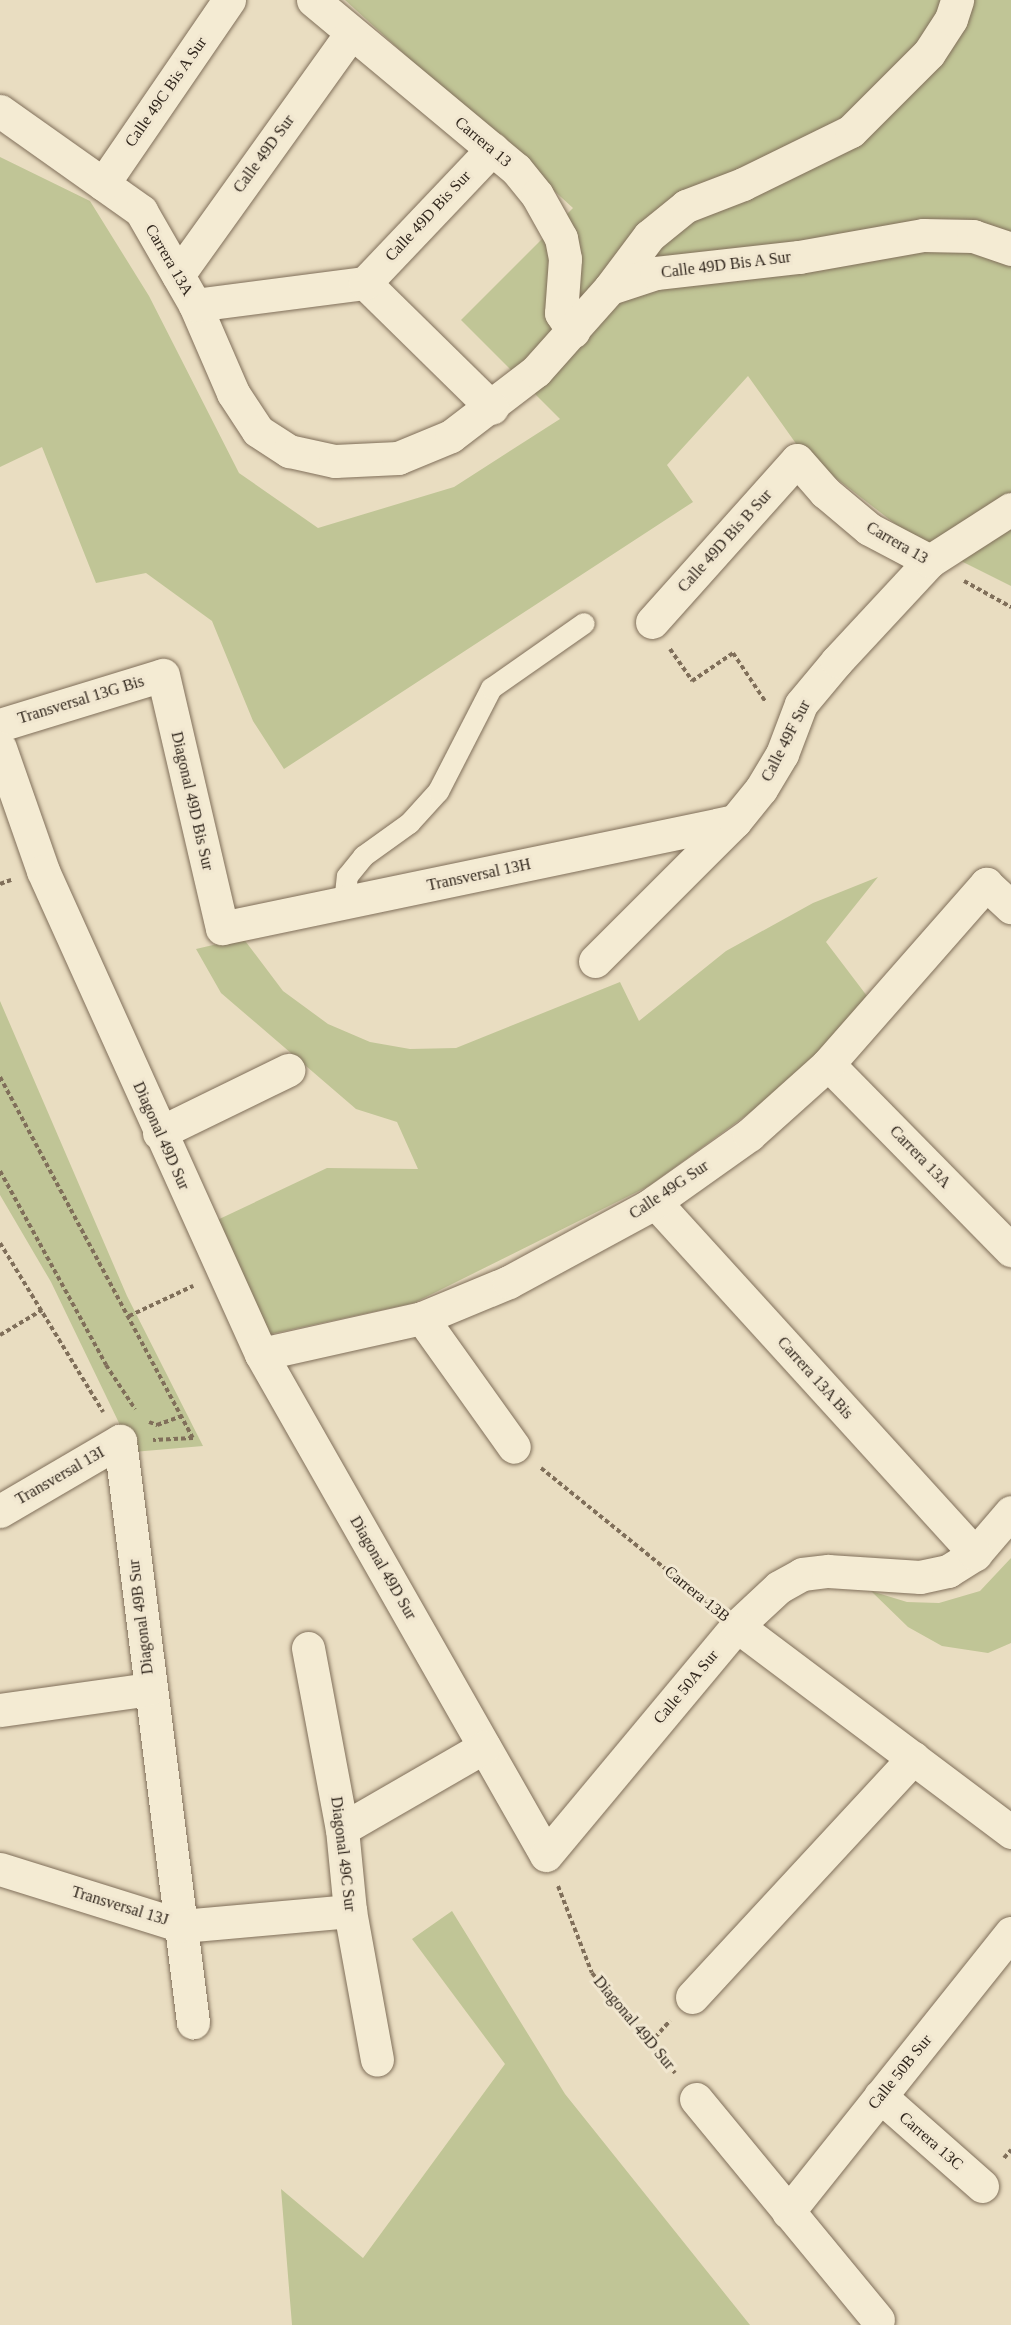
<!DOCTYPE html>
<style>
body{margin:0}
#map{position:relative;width:1011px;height:2325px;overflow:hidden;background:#e9ddc1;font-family:"Times New Roman",serif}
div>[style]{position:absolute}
.green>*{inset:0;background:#c0c596}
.path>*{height:4px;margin-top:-2px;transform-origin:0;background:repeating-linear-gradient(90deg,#806f5a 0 4.5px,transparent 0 7.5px)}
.roads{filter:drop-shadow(0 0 2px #806f5a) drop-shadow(0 0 2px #806f5a)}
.lane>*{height:21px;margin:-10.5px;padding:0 10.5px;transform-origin:10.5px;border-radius:10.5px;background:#f4ebd3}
.street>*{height:33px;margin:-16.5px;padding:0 16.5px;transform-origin:16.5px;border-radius:16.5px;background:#f4ebd3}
span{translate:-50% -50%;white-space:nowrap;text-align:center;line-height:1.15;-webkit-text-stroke:6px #f1e7d0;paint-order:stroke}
.street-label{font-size:16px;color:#31271d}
</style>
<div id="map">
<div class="green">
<i style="clip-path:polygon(345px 0,1011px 0,1011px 586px,911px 536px,802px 452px,748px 376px,667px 465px,693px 502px,284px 769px,253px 721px,212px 621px,146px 573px,96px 583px,42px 447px,0 467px,0 157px,90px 201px,149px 296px,239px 473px,318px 528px,454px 487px,560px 419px,461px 320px,573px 208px)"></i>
<i style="clip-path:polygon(878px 877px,826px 942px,867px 996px,814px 1061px,763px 1103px,649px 1186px,414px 1303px,262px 1336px,213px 1222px,327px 1168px,418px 1169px,397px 1122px,356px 1109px,221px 993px,196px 949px,243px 938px,283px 991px,328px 1024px,370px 1042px,410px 1049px,456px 1048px,620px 982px,639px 1021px,726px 951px,813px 903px)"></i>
<i style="clip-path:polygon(0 1001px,127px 1296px,203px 1446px,133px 1452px,51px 1282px,0 1195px)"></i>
<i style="clip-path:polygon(1011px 1558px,1011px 1643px,988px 1653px,942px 1646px,908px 1627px,871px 1591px,907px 1602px,939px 1603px,980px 1591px)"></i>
<i style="clip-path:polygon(452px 1911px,565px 2094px,750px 2325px,292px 2325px,281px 2189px,363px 2258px,505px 2064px,412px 1939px)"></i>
</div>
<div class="path">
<i style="left:964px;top:581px;width:54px;rotate:29deg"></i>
<i style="left:670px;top:649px;width:39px;rotate:55deg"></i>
<i style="left:692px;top:681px;width:50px;rotate:-34.3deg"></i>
<i style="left:733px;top:653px;width:58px;rotate:56.3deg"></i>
<i style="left:0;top:884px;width:12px;rotate:-20deg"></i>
<i style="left:0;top:1077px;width:409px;rotate:61.9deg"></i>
<i style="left:193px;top:1438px;width:40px;rotate:177.1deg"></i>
<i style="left:0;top:1171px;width:221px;rotate:61.3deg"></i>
<i style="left:106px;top:1365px;width:53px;rotate:56.6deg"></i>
<i style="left:0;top:1243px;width:198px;rotate:58.6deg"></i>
<i style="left:129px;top:1316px;width:71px;rotate:-25.1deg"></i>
<i style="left:0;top:1335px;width:49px;rotate:-30.8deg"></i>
<i style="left:149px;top:1422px;width:9px;rotate:21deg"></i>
<i style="left:157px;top:1425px;width:27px;rotate:-20deg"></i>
<i style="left:541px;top:1468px;width:218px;rotate:39deg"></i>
<i style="left:558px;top:1886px;width:93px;rotate:68.7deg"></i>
<i style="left:592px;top:1973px;width:130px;rotate:50.3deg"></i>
<i style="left:650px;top:2043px;width:30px;rotate:-48deg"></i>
<i style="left:1004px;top:2158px;width:11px;rotate:-49deg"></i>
</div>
<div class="roads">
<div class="lane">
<i style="left:344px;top:903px;width:27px;rotate:-84deg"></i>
<i style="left:347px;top:876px;width:26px;rotate:-51deg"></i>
<i style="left:363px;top:856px;width:57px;rotate:-35.7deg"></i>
<i style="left:409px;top:823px;width:43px;rotate:-47.8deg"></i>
<i style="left:438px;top:791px;width:116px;rotate:-62.8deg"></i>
<i style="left:491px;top:688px;width:113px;rotate:-35deg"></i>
</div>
<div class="street">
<i style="left:313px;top:0;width:264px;rotate:39.8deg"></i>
<i style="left:516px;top:169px;width:33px;rotate:51deg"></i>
<i style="left:537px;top:195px;width:49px;rotate:60.8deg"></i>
<i style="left:561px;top:238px;width:21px;rotate:79deg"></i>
<i style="left:565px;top:259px;width:54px;rotate:94.2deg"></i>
<i style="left:561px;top:313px;width:22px;rotate:56deg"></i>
<i style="left:0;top:111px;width:173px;rotate:35.3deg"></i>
<i style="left:141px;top:211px;width:108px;rotate:60.1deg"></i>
<i style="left:195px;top:305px;width:96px;rotate:66.6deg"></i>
<i style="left:233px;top:393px;width:45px;rotate:56.7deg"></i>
<i style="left:258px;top:431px;width:37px;rotate:33deg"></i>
<i style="left:289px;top:451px;width:47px;rotate:12.3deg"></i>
<i style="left:335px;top:461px;width:63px;rotate:-2.7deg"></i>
<i style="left:398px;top:458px;width:57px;rotate:-22.5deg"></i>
<i style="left:451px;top:436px;width:107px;rotate:-37.4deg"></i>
<i style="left:536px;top:371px;width:111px;rotate:-48.3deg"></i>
<i style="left:610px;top:288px;width:65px;rotate:-53.1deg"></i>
<i style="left:649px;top:236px;width:48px;rotate:-39deg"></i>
<i style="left:686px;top:206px;width:61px;rotate:-21.1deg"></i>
<i style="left:743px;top:184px;width:120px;rotate:-26.1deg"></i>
<i style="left:851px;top:131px;width:110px;rotate:-45deg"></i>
<i style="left:929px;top:53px;width:40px;rotate:-57.1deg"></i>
<i style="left:951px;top:19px;width:20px;rotate:-72deg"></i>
<i style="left:103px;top:184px;width:223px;rotate:-55.6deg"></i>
<i style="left:178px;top:275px;width:297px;rotate:-54.4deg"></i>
<i style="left:365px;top:283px;width:178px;rotate:44.5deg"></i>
<i style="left:610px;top:288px;width:48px;rotate:-18.1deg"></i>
<i style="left:656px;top:273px;width:144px;rotate:-6.4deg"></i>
<i style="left:799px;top:257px;width:126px;rotate:-10.1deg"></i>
<i style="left:923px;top:235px;width:50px;rotate:1.1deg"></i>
<i style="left:973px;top:236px;width:40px;rotate:18.9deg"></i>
<i style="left:195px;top:305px;width:171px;rotate:-7.4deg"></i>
<i style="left:365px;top:283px;width:185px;rotate:-46.5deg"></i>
<i style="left:652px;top:622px;width:217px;rotate:-48.2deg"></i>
<i style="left:797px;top:460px;width:43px;rotate:48.8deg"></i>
<i style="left:825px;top:492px;width:57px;rotate:40.1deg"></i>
<i style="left:869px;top:529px;width:69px;rotate:27.7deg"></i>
<i style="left:0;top:725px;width:170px;rotate:-17.1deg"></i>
<i style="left:163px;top:675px;width:260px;rotate:76.9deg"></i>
<i style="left:222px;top:928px;width:524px;rotate:-11.78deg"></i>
<i style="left:0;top:748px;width:130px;rotate:70.7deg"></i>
<i style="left:43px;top:871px;width:530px;rotate:65.71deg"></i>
<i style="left:261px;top:1354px;width:576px;rotate:60.37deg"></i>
<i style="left:546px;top:1855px;width:298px;rotate:-50.2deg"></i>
<i style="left:737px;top:1626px;width:57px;rotate:-42.9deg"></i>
<i style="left:779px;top:1587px;width:26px;rotate:-29deg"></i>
<i style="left:802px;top:1574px;width:26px;rotate:-7deg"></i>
<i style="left:828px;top:1571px;width:92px;rotate:3.7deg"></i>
<i style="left:920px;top:1577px;width:29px;rotate:-12deg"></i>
<i style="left:948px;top:1571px;width:32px;rotate:-32deg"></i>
<i style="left:975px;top:1554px;width:55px;rotate:-49.4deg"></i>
<i style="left:595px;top:961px;width:198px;rotate:-45deg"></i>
<i style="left:735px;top:821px;width:41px;rotate:-50.9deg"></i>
<i style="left:761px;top:789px;width:41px;rotate:-59deg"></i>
<i style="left:782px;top:754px;width:53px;rotate:-69.2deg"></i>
<i style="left:801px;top:704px;width:56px;rotate:-50.1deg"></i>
<i style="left:837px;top:661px;width:137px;rotate:-47.1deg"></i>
<i style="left:930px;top:561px;width:96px;rotate:-32.7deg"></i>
<i style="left:828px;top:1064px;width:261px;rotate:45.5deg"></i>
<i style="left:159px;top:1133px;width:144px;rotate:-26deg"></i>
<i style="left:655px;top:1202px;width:476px;rotate:47.7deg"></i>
<i style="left:422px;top:1318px;width:158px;rotate:54.5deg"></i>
<i style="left:261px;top:1354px;width:165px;rotate:-12.6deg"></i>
<i style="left:422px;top:1318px;width:94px;rotate:-22.5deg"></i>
<i style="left:509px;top:1282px;width:159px;rotate:-28.5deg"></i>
<i style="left:649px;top:1206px;width:123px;rotate:-35.4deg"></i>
<i style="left:749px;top:1135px;width:106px;rotate:-41.9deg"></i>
<i style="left:828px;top:1064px;width:240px;rotate:-48.7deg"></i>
<i style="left:986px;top:884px;width:34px;rotate:43deg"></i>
<i style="left:0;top:1511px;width:139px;rotate:-30.3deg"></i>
<i style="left:120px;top:1441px;width:586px;rotate:82.84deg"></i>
<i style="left:737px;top:1626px;width:343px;rotate:36.9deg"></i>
<i style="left:308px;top:1648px;width:184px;rotate:79.4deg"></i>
<i style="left:342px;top:1829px;width:82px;rotate:84.4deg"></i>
<i style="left:350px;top:1911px;width:151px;rotate:79.7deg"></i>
<i style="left:0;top:1710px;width:150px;rotate:-8deg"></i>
<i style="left:342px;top:1829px;width:164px;rotate:-30deg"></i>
<i style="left:0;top:1869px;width:191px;rotate:17.4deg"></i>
<i style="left:182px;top:1926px;width:169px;rotate:-5.1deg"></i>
<i style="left:692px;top:1997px;width:326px;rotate:-47.2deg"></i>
<i style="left:880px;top:2096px;width:136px;rotate:41.4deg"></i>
<i style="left:696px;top:2099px;width:286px;rotate:50.5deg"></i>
<i style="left:788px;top:2212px;width:357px;rotate:-51.4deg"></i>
</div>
</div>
<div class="street-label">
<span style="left:166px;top:92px;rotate:-55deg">Calle 49C Bis A Sur</span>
<span style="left:483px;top:142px;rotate:40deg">Carrera 13</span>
<span style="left:264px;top:154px;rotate:-54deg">Calle 49D Sur</span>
<span style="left:428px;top:216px;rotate:-47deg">Calle 49D Bis Sur</span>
<span style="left:169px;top:260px;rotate:60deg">Carrera 13A</span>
<span style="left:726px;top:265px;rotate:-7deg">Calle 49D Bis A Sur</span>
<span style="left:725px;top:541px;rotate:-48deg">Calle 49D Bis B Sur</span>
<span style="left:897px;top:543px;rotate:30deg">Carrera 13</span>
<span style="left:81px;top:700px;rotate:-17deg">Transversal 13G Bis</span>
<span style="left:786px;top:741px;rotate:-63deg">Calle 49F Sur</span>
<span style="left:192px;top:801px;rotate:77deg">Diagonal 49D Bis Sur</span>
<span style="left:479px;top:875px;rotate:-12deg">Transversal 13H</span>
<span style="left:161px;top:1136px;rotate:66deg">Diagonal 49D Sur</span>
<span style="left:920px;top:1157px;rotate:46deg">Carrera 13A</span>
<span style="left:669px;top:1190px;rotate:-34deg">Calle 49G Sur</span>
<span style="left:815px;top:1378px;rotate:48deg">Carrera 13A Bis</span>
<span style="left:60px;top:1476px;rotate:-30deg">Transversal 13I</span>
<span style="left:383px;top:1568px;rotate:60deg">Diagonal 49D Sur</span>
<span style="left:697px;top:1594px;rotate:39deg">Carrera 13B</span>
<span style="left:141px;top:1617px;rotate:-97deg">Diagonal 49B Sur</span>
<span style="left:686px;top:1687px;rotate:-50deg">Calle 50A Sur</span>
<span style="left:343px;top:1854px;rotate:83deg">Diagonal 49C Sur</span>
<span style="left:120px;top:1906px;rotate:17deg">Transversal 13J</span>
<span style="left:634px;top:2023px;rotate:50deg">Diagonal 49D Sur</span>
<span style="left:900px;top:2072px;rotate:-51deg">Calle 50B Sur</span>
<span style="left:931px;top:2141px;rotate:41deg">Carrera 13C</span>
</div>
</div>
